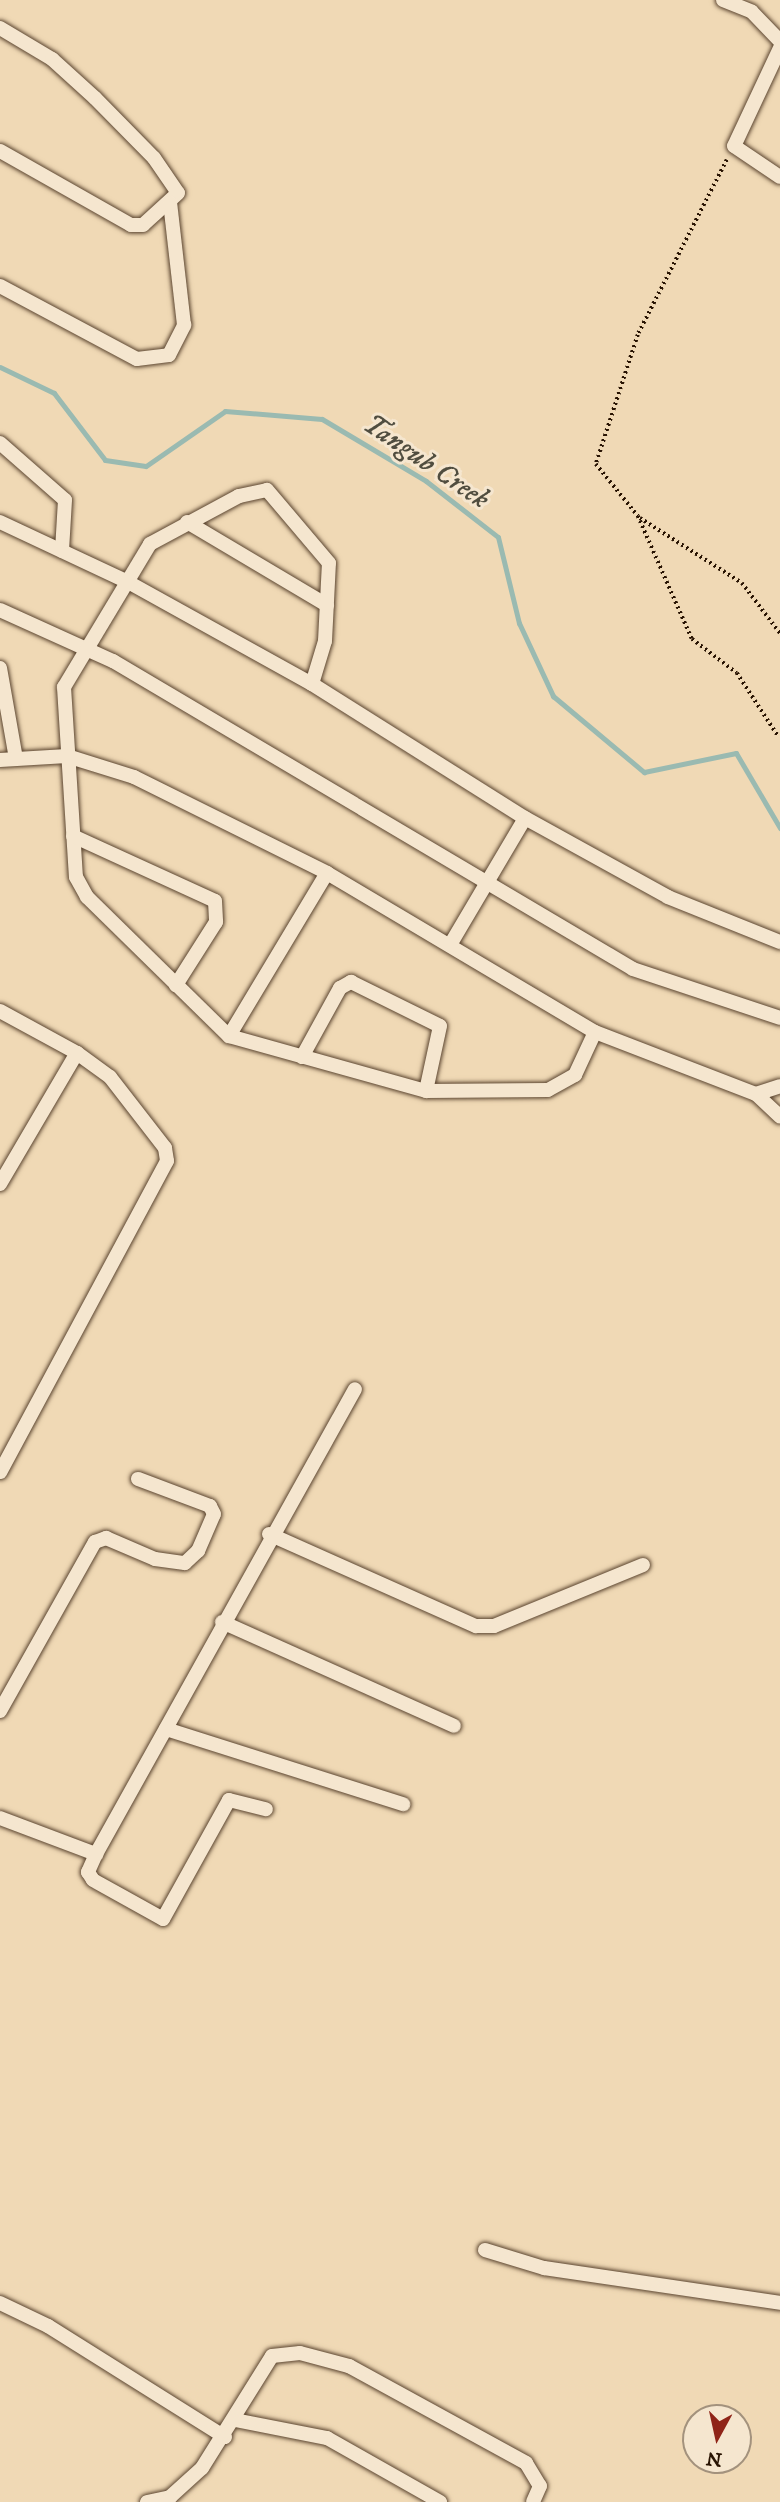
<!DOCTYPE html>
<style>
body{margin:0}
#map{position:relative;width:780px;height:2502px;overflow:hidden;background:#f0d9b5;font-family:"IM FELL DW Pica",serif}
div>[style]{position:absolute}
.stream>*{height:5px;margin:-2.5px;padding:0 2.5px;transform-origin:2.5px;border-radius:2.5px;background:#9abab1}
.path>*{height:3.5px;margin-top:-1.75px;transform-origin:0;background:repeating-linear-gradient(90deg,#281302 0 2px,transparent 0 5.5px)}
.roads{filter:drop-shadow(0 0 2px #5a442f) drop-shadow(0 0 2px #5a442f)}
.minor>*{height:14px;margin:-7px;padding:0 7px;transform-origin:7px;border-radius:7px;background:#f5e6cf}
span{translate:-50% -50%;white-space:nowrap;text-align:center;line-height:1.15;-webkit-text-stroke:6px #f5e6cf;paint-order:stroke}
.water-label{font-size:28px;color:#504d3f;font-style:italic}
.north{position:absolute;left:682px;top:2404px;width:70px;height:70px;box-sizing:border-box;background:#f5e6cf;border:2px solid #a3927d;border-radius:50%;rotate:188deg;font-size:19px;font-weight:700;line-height:28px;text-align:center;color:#281302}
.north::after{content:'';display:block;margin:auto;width:24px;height:32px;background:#8f2418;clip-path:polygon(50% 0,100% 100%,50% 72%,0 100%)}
</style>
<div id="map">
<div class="stream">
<i style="left:0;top:367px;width:60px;rotate:25.7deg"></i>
<i style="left:54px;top:393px;width:84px;rotate:52.7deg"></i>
<i style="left:105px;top:460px;width:41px;rotate:8.3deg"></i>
<i style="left:146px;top:466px;width:96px;rotate:-34.8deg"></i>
<i style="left:225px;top:411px;width:97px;rotate:4.7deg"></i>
<i style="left:322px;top:419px;width:121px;rotate:30.8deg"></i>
<i style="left:426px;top:481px;width:91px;rotate:37.9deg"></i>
<i style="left:498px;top:537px;width:89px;rotate:76.3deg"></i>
<i style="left:519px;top:623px;width:81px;rotate:65deg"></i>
<i style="left:553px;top:696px;width:119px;rotate:39.9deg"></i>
<i style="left:644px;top:772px;width:94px;rotate:-11.7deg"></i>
<i style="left:736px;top:753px;width:87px;rotate:59.6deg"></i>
</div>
<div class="path">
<i style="left:727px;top:160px;width:196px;rotate:117deg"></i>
<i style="left:638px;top:335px;width:136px;rotate:108deg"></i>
<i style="left:596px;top:464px;width:67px;rotate:51.1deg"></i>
<i style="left:638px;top:516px;width:134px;rotate:66.3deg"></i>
<i style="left:692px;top:639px;width:56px;rotate:37.1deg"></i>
<i style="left:737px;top:673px;width:75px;rotate:56.9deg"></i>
<i style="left:640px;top:518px;width:121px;rotate:32.5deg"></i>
<i style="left:742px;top:583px;width:63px;rotate:52.8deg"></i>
</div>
<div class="roads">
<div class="minor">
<i style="left:723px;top:0;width:31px;rotate:22deg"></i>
<i style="left:752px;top:12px;width:40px;rotate:46deg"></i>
<i style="left:0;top:28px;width:61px;rotate:30.8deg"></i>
<i style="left:52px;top:59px;width:58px;rotate:42.2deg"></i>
<i style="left:95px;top:98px;width:84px;rotate:45.5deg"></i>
<i style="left:154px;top:158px;width:42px;rotate:55.6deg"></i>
<i style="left:178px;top:193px;width:47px;rotate:137.6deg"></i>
<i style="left:143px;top:225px;width:12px;rotate:180deg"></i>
<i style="left:131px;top:225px;width:150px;rotate:-150.5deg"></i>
<i style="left:780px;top:48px;width:108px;rotate:115.1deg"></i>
<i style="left:734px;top:146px;width:55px;rotate:34deg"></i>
<i style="left:0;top:286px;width:155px;rotate:28.1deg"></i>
<i style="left:137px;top:359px;width:32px;rotate:-7deg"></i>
<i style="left:169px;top:355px;width:34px;rotate:-63deg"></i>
<i style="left:184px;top:325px;width:123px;rotate:-96.5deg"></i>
<i style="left:0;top:443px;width:86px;rotate:41.2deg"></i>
<i style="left:65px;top:500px;width:51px;rotate:93.4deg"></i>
<i style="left:0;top:522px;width:141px;rotate:25.1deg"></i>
<i style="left:128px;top:582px;width:210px;rotate:29deg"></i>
<i style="left:312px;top:684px;width:252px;rotate:32.2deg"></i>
<i style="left:525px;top:818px;width:163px;rotate:28.9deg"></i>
<i style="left:668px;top:897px;width:121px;rotate:21.9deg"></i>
<i style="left:187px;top:522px;width:163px;rotate:30.7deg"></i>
<i style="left:0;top:610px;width:124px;rotate:24.3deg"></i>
<i style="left:113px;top:661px;width:604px;rotate:30.64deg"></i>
<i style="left:633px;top:969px;width:155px;rotate:18.4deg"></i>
<i style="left:0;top:668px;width:92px;rotate:80deg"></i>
<i style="left:312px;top:684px;width:45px;rotate:-73.2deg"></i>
<i style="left:325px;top:641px;width:78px;rotate:-87.1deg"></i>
<i style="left:329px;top:563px;width:96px;rotate:-130.3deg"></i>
<i style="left:267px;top:490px;width:29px;rotate:168deg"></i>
<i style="left:239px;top:496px;width:101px;rotate:151.7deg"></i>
<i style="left:150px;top:544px;width:167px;rotate:121deg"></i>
<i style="left:64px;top:687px;width:190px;rotate:86.4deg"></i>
<i style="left:76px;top:877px;width:23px;rotate:61deg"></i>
<i style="left:87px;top:897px;width:199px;rotate:44.4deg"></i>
<i style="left:229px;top:1036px;width:205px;rotate:15.6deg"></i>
<i style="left:426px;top:1091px;width:122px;rotate:-0.5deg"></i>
<i style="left:548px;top:1090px;width:31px;rotate:-29deg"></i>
<i style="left:575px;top:1075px;width:47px;rotate:-65.1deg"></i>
<i style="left:0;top:760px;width:67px;rotate:-3.4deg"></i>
<i style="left:67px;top:756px;width:70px;rotate:17.4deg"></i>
<i style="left:134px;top:777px;width:216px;rotate:26.4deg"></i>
<i style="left:327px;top:873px;width:312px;rotate:30.7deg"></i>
<i style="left:595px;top:1032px;width:173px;rotate:21.1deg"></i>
<i style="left:756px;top:1094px;width:33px;rotate:43deg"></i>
<i style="left:73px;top:836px;width:156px;rotate:24.6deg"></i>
<i style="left:215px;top:901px;width:21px;rotate:87deg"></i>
<i style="left:216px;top:922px;width:75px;rotate:122.4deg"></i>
<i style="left:450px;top:945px;width:147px;rotate:-59.4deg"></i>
<i style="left:0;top:1011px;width:88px;rotate:28.6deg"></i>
<i style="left:229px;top:1036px;width:190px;rotate:-59deg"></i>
<i style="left:302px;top:1057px;width:79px;rotate:-61.2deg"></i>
<i style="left:340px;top:988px;width:13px;rotate:-29deg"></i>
<i style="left:351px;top:982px;width:99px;rotate:26.3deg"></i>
<i style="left:440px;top:1026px;width:66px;rotate:102.2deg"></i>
<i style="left:756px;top:1094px;width:25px;rotate:-18deg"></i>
<i style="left:0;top:1184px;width:152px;rotate:-59.6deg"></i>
<i style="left:77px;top:1053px;width:41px;rotate:36deg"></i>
<i style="left:110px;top:1077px;width:90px;rotate:52.2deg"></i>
<i style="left:165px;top:1148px;width:13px;rotate:81deg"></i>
<i style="left:167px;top:1161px;width:353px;rotate:118.2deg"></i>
<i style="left:269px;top:1534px;width:227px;rotate:24deg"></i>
<i style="left:476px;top:1626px;width:18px"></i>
<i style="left:494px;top:1626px;width:161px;rotate:-22.3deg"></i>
<i style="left:222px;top:1622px;width:254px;rotate:24.1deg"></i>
<i style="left:0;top:1711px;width:194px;rotate:-60.7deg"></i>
<i style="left:95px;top:1542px;width:12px;rotate:-20deg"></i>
<i style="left:106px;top:1538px;width:53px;rotate:23.2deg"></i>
<i style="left:155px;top:1559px;width:30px;rotate:8deg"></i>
<i style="left:185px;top:1563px;width:18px;rotate:-43deg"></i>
<i style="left:198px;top:1551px;width:40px;rotate:-66.6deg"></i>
<i style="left:214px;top:1514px;width:9px;rotate:-117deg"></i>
<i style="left:210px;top:1506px;width:77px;rotate:-159.4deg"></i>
<i style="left:166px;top:1729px;width:249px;rotate:17.6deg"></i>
<i style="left:0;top:1818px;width:103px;rotate:20.6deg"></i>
<i style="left:96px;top:1854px;width:532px;rotate:-60.88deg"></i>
<i style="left:96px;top:1854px;width:20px;rotate:114deg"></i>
<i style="left:88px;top:1872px;width:9px;rotate:58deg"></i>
<i style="left:93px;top:1880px;width:80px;rotate:29.1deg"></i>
<i style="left:163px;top:1919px;width:136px;rotate:-61deg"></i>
<i style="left:229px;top:1800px;width:38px;rotate:14deg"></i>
<i style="left:485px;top:2250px;width:62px;rotate:17deg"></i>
<i style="left:544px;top:2268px;width:239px;rotate:8.4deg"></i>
<i style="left:0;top:2303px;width:53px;rotate:25.6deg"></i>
<i style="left:48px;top:2326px;width:209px;rotate:32.1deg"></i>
<i style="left:235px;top:2420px;width:94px;rotate:11.1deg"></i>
<i style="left:327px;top:2438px;width:130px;rotate:29.5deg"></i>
<i style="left:147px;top:2502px;width:24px;rotate:-12deg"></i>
<i style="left:170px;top:2497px;width:43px;rotate:-42.2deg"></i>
<i style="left:202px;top:2468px;width:132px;rotate:-58deg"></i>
<i style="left:272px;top:2356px;width:28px;rotate:-6deg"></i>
<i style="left:300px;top:2353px;width:51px;rotate:14.9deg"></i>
<i style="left:349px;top:2366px;width:202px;rotate:28.7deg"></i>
<i style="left:526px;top:2463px;width:27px;rotate:59deg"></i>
<i style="left:540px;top:2486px;width:17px;rotate:114deg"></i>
</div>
</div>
<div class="water-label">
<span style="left:426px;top:462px;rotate:34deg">Tangub Creek</span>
</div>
<div class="north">N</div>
</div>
